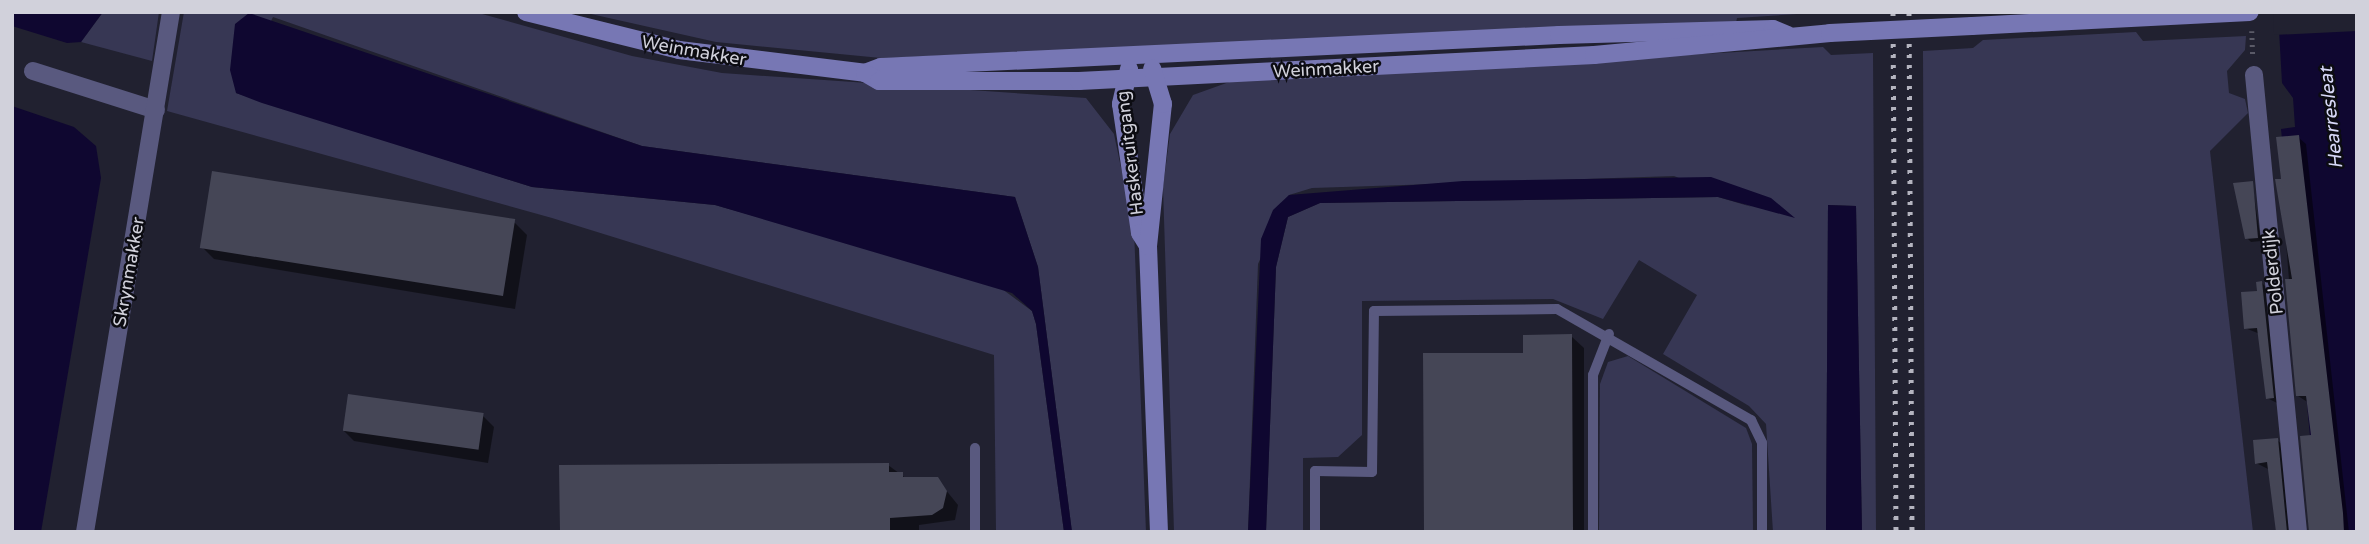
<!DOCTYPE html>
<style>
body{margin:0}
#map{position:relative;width:2369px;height:544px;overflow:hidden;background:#212130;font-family:"Varela Round",sans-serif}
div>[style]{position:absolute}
.green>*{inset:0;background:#373754}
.water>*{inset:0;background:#0f0730}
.pier>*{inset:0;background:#212130}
.shadow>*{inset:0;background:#0007}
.building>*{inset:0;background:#454656;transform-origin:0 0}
.path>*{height:4.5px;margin-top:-2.25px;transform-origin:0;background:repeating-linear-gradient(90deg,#5a5a67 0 2px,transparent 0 7px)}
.service>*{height:10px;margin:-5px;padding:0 5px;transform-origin:5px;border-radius:5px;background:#59597f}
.minor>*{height:18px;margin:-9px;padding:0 9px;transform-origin:9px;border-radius:9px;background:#59597f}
.secondary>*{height:18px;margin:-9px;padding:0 9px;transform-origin:9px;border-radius:9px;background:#7777b4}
.rail>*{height:5px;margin-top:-2.5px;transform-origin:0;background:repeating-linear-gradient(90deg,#b4b4bf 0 3.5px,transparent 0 10.5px)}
.secondary-bridge>*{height:18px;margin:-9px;padding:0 9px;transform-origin:9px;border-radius:9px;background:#7777b4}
span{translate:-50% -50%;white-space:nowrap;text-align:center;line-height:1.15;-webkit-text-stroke:5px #0c0c12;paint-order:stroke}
.street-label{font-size:18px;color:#d1d1db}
.water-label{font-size:19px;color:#d7d8f7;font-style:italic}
.frame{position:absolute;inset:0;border:14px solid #d1d1db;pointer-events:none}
</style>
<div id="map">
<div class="green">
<i style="clip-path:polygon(103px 12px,159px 12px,152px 61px,81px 42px)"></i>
<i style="clip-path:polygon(184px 12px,475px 12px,632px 56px,722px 73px,1086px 98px,1114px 134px,1134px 230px,1146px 532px,1072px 532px,1038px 267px,1015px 197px,642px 146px,273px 17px,236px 93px,532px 187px,715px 205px,994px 283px,1032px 311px,1036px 324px,1064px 532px,996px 532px,994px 355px,552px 218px,167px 111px)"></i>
<i style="clip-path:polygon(582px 12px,1828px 12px,1737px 18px,1736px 23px,881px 58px,716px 42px)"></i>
<i style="clip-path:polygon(2136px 32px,2143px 41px,2246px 36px,2245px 50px,2227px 71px,2229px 93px,2245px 99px,2248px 113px,2210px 151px,2253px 532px,1925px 532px,1923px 51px,1973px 48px,1983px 40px)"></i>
<i style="clip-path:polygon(1823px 47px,1831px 55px,1873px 53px,1876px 532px,1862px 532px,1856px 206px,1828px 205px,1826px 532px,1773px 532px,1766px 424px,1749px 406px,1663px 354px,1697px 295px,1639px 260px,1603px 319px,1553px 299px,1362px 301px,1362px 435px,1338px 457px,1303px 458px,1303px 532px,1266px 532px,1276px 267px,1288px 217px,1320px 203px,1718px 197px,1752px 207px,1674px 176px,1312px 188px,1289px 195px,1258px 264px,1248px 532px,1174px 532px,1163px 187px,1170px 134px,1193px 95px,1232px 81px)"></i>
<i style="clip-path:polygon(1628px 356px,1746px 428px,1752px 444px,1753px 532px,1599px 532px,1600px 384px,1608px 362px)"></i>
</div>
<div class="water">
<i style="clip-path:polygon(12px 12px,103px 12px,81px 42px,67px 43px,12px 26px)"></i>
<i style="clip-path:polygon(2278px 12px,2357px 12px,2357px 532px,2319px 532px,2281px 129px,2295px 127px,2293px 98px,2282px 83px)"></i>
<i style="clip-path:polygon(249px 13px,642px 146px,1015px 197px,1038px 267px,1072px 532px,1064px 532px,1036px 324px,1032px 311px,1012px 293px,715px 205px,532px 187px,262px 103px,236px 93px,230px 70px,235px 24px)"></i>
<i style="clip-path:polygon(12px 106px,74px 127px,96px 146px,101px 178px,41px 532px,12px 532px)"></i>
<i style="clip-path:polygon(1711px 177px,1771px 198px,1795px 218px,1718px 197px,1320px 203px,1288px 217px,1276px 267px,1266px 532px,1248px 532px,1261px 239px,1273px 210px,1289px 195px,1463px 181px)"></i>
<i style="clip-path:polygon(1828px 205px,1856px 206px,1862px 532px,1826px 532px)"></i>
</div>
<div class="pier">
<i style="clip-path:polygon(2274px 12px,2357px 12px,2357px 31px,2273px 35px)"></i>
</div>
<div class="shadow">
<i style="clip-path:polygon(2298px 137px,2306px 144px,2349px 532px,2311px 532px,2312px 436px,2309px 403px,2298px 396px,2278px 139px)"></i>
<i style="clip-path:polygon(2252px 183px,2261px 241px,2251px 242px,2247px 238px)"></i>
<i style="clip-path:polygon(515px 223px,527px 235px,515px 309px,214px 259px,202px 247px)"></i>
<i style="clip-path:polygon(2262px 283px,2268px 289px,2279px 404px,2267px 398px,2260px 334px,2245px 328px)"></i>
<i style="clip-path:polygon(1571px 336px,1584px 348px,1584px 532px,1426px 532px,1525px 355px)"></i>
<i style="clip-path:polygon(483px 416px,494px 427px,488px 463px,354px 441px,343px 430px)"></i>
<i style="clip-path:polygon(2277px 440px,2285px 447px,2293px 532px,2277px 532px,2270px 470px,2256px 463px)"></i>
<i style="clip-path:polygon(888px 465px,907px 479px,937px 479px,958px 505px,955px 520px,919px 525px,919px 532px,561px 532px)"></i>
</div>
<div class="building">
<i style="clip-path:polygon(2299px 135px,2343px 513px,2344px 532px,2309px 532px,2300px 436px,2311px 435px,2306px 396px,2296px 396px,2285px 279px,2292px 279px,2275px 179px,2281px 179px,2276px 137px)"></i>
<i style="left:212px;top:171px;width:307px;height:78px;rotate:9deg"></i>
<i style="clip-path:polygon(2253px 181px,2258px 238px,2245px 239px,2233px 183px)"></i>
<i style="clip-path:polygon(2262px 281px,2274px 398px,2266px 399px,2257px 328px,2244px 329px,2241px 292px,2257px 291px,2256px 282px)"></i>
<i style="clip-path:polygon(1572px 334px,1573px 532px,1424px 532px,1423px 353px,1523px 353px,1523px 335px)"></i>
<i style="left:348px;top:394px;width:137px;height:37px;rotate:8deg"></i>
<i style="clip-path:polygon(2278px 438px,2287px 532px,2276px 532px,2267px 462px,2255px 464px,2253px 440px)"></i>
<i style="clip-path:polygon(889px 463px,889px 472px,903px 472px,903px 477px,938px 477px,947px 491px,943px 508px,932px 515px,890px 518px,890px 532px,560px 532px,559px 465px)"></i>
</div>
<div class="path">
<i style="left:2252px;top:31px;width:26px;rotate:88deg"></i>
</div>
<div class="service">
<i style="left:975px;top:532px;width:84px;rotate:-90deg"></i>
<i style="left:1315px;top:532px;width:61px;rotate:-90deg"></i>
<i style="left:1315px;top:471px;width:57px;rotate:1deg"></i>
<i style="left:1372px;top:472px;width:161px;rotate:-89.3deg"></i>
<i style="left:1374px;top:311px;width:183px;rotate:-0.6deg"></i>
<i style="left:1557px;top:309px;width:224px;rotate:29.8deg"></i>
<i style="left:1751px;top:420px;width:25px;rotate:64deg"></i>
<i style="left:1762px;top:443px;width:89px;rotate:90deg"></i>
<i style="left:1593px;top:532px;width:157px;rotate:-90deg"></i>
<i style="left:1593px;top:375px;width:44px;rotate:-68.7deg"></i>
</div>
<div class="minor">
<i style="left:33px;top:71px;width:129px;rotate:17.6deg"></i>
<i style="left:2254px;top:75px;width:459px;rotate:84.5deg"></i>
<i style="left:85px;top:532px;width:527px;rotate:-80.61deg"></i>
</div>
<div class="secondary">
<i style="left:526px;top:12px;width:158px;rotate:13.9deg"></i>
<i style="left:679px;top:50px;width:187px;rotate:7deg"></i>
<i style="left:865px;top:73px;width:17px;rotate:-21deg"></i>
<i style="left:881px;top:67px;width:679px;rotate:-2.7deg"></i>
<i style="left:1559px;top:35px;width:214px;rotate:-1.6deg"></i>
<i style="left:1773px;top:29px;width:16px;rotate:22deg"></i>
<i style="left:1972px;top:26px;width:278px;rotate:-2.9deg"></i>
<i style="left:1129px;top:69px;width:36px;rotate:103deg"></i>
<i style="left:1121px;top:104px;width:130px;rotate:81.6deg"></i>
<i style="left:1140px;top:233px;width:15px;rotate:58deg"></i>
<i style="left:1148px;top:246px;width:286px;rotate:87.8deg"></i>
<i style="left:865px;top:73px;width:16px;rotate:30deg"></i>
<i style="left:879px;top:81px;width:200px"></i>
<i style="left:1079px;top:81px;width:516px;rotate:-2.89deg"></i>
<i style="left:1594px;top:55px;width:237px;rotate:-5.3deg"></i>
<i style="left:1148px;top:246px;width:143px;rotate:-84deg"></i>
<i style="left:1163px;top:104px;width:37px;rotate:-107deg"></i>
</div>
<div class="rail">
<i style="left:1893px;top:12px;width:520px;rotate:89.67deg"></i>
<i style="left:1909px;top:12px;width:520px;rotate:89.67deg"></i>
</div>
<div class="secondary-bridge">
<i style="left:1830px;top:33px;width:142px;rotate:-2.8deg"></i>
</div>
<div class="street-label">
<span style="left:694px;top:51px;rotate:10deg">Weinmakker</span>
<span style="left:1326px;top:69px;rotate:-3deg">Weinmakker</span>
<span style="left:1130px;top:153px;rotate:-97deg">Haskeruitgang</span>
<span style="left:129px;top:272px;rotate:-80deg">Skrynmakker</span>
<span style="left:2273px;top:272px;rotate:-96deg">Polderdijk</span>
</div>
<div class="water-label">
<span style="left:2332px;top:118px;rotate:-96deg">Hearresleat</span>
</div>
<div class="frame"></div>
</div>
